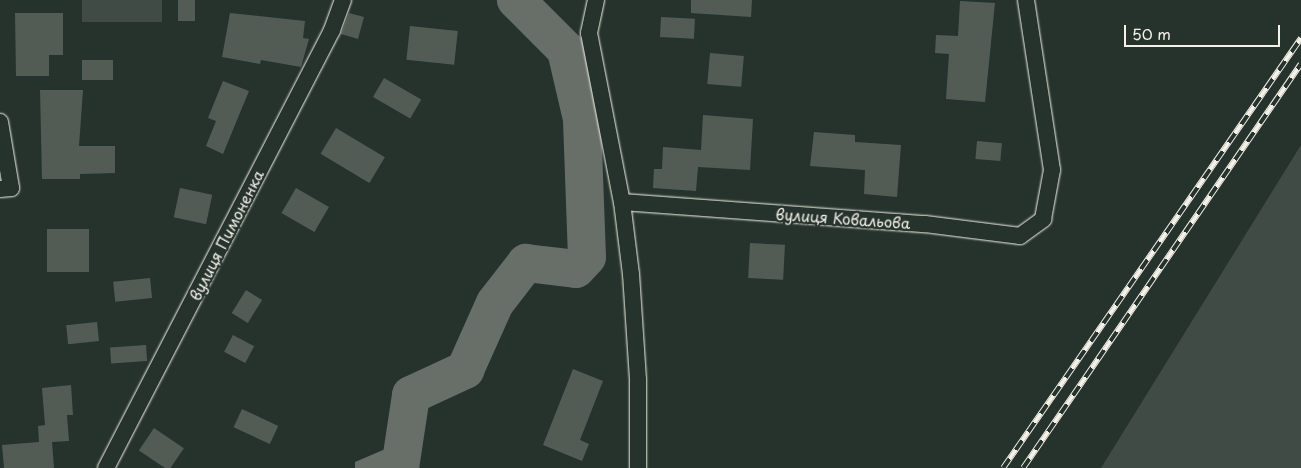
<!DOCTYPE html>
<meta charset="utf-8">
<style>
body{margin:0}
#map{position:relative;width:1301px;height:468px;overflow:hidden;background:#26332d;font-family:"Playpen Sans",sans-serif}
div>[style]{position:absolute}
.green>*{inset:0;background:#414b45;transform-origin:0 0}
.water>*{inset:0;background:#676f68}
.river>*{height:38px;margin:-19px;padding:0 19px;transform-origin:19px;border-radius:19px;background:#676f68}
.building>*{inset:0;background:#525c55;transform-origin:0 0}
.roads{filter:drop-shadow(0 0 1px #f4f1e8) drop-shadow(0 0 1px #f4f1e8)}
.minor>*{height:16px;margin:-8px;padding:0 8px;transform-origin:8px;border-radius:8px;background:#26332d}
.rail>*{height:5.5px;margin-top:-2.75px;transform-origin:0;background:repeating-linear-gradient(90deg,#26332d 0 11px,#f4f1e8 0 22px);box-sizing:border-box;border-block:1px solid #f4f1e8}
span{translate:-50% -50%;white-space:nowrap;text-align:center;line-height:1.15;-webkit-text-stroke:4.5px #26332d;paint-order:stroke}
.street-label{font-size:15px;color:#f4f1e8}
.scale{position:absolute;left:1124px;top:25px;width:156px;height:22px;box-sizing:border-box;border:2px solid #f4f1e8;border-top:0;padding-left:6px;font-size:15px;line-height:18px;white-space:nowrap;color:#f4f1e8;-webkit-text-stroke:4px #26332d;paint-order:stroke}
</style>
<div id="map">
<div class="green">
<i style="left:82px;top:0;width:80px;height:22px"></i>
<i style="clip-path:polygon(1301px 145px,1301px 468px,1101px 468px)"></i>
</div>
<div class="water">
<i style="clip-path:polygon(383px 450px,415px 468px,355px 468px,355px 462px)"></i>
</div>
<div class="river">
<i style="left:400px;top:468px;width:74px;rotate:-81.4deg"></i>
<i style="left:411px;top:395px;width:60px;rotate:-24.8deg"></i>
<i style="left:465px;top:370px;width:73px;rotate:-65.9deg"></i>
<i style="left:495px;top:303px;width:51px;rotate:-52.2deg"></i>
<i style="left:526px;top:263px;width:50px;rotate:6.8deg"></i>
<i style="left:576px;top:269px;width:16px;rotate:-47deg"></i>
<i style="left:587px;top:257px;width:138px;rotate:-92.1deg"></i>
<i style="left:582px;top:119px;width:71px;rotate:-103.1deg"></i>
<i style="left:566px;top:50px;width:71px;rotate:-135deg"></i>
</div>
<div class="building">
<i style="left:178px;top:0;width:17px;height:21px"></i>
<i style="clip-path:polygon(691px 0,752px 0,751px 17px,691px 13px)"></i>
<i style="clip-path:polygon(960px 1px,995px 3px,985px 102px,946px 99px,949px 54px,935px 53px,936px 35px,958px 36px)"></i>
<i style="clip-path:polygon(15px 13px,63px 13px,63px 55px,49px 55px,49px 76px,16px 76px)"></i>
<i style="clip-path:polygon(230px 13px,305px 21px,303px 38px,309px 39px,301px 67px,261px 60px,260px 64px,222px 57px)"></i>
<i style="clip-path:polygon(349px 13px,364px 17px,358px 39px,341px 34px)"></i>
<i style="left:661px;top:17px;width:34px;height:20px;rotate:3deg"></i>
<i style="left:410px;top:26px;width:48px;height:34px;rotate:6deg"></i>
<i style="left:710px;top:53px;width:34px;height:31px;rotate:5deg"></i>
<i style="left:82px;top:60px;width:31px;height:20px"></i>
<i style="left:384px;top:78px;width:43px;height:22px;rotate:30deg"></i>
<i style="clip-path:polygon(223px 81px,249px 91px,223px 154px,206px 146px,216px 121px,208px 118px)"></i>
<i style="clip-path:polygon(40px 90px,83px 90px,79px 146px,115px 146px,115px 173px,80px 174px,80px 179px,42px 179px)"></i>
<i style="clip-path:polygon(703px 115px,753px 119px,750px 170px,698px 167px,696px 191px,653px 188px,654px 169px,662px 169px,663px 147px,701px 150px)"></i>
<i style="left:336px;top:128px;width:57px;height:30px;rotate:31deg"></i>
<i style="clip-path:polygon(814px 132px,855px 135px,855px 142px,901px 145px,897px 197px,864px 194px,865px 170px,810px 166px)"></i>
<i style="left:977px;top:141px;width:25px;height:18px;rotate:5deg"></i>
<i style="left:180px;top:188px;width:33px;height:30px;rotate:12deg"></i>
<i style="left:296px;top:188px;width:38px;height:29px;rotate:30deg"></i>
<i style="left:47px;top:229px;width:42px;height:43px"></i>
<i style="left:750px;top:243px;width:35px;height:35px;rotate:3deg"></i>
<i style="left:150px;top:278px;width:20px;height:37px;rotate:84deg"></i>
<i style="left:246px;top:290px;width:19px;height:27px;rotate:32deg"></i>
<i style="left:97px;top:322px;width:19px;height:31px;rotate:84deg"></i>
<i style="left:233px;top:335px;width:24px;height:19px;rotate:28deg"></i>
<i style="left:146px;top:345px;width:16px;height:36px;rotate:86deg"></i>
<i style="clip-path:polygon(573px 369px,603px 381px,580px 440px,589px 444px,582px 461px,543px 445px)"></i>
<i style="clip-path:polygon(71px 385px,73px 415px,67px 415px,69px 441px,52px 442px,54px 468px,4px 468px,2px 445px,39px 442px,38px 426px,45px 425px,42px 388px)"></i>
<i style="left:242px;top:409px;width:40px;height:20px;rotate:25deg"></i>
<i style="left:154px;top:428px;width:36px;height:27px;rotate:34deg"></i>
</div>
<div class="roads">
<div class="minor">
<i style="left:596px;top:0;width:34px;rotate:102deg"></i>
<i style="left:589px;top:33px;width:172px;rotate:79deg"></i>
<i style="left:622px;top:202px;width:73px;rotate:82.9deg"></i>
<i style="left:631px;top:274px;width:106px;rotate:86.2deg"></i>
<i style="left:638px;top:380px;width:88px;rotate:90deg"></i>
<i style="left:0;top:122px;width:67px;rotate:80.5deg"></i>
<i style="left:11px;top:188px;width:11px;rotate:175deg"></i>
<i style="left:622px;top:202px;width:304px;rotate:4.2deg"></i>
<i style="left:925px;top:224px;width:96px;rotate:7.2deg"></i>
<i style="left:1020px;top:236px;width:29px;rotate:-36deg"></i>
<i style="left:1043px;top:219px;width:50px;rotate:-79.6deg"></i>
<i style="left:1052px;top:170px;width:172px;rotate:-98.7deg"></i>
<i style="left:106px;top:468px;width:493px;rotate:-62.7deg"></i>
<i style="left:332px;top:30px;width:32px;rotate:-70deg"></i>
</div>
</div>
<div class="rail">
<i style="left:1003px;top:468px;width:523px;rotate:-55.28deg"></i>
<i style="left:1023px;top:468px;width:490px;rotate:-55.5deg"></i>
</div>
<div class="street-label">
<span style="left:843px;top:218px;rotate:4deg">вулиця Ковальова</span>
<span style="left:226px;top:235px;rotate:-63deg">вулиця Пимоненка</span>
</div>
<div class="scale">50 m</div>
</div>
